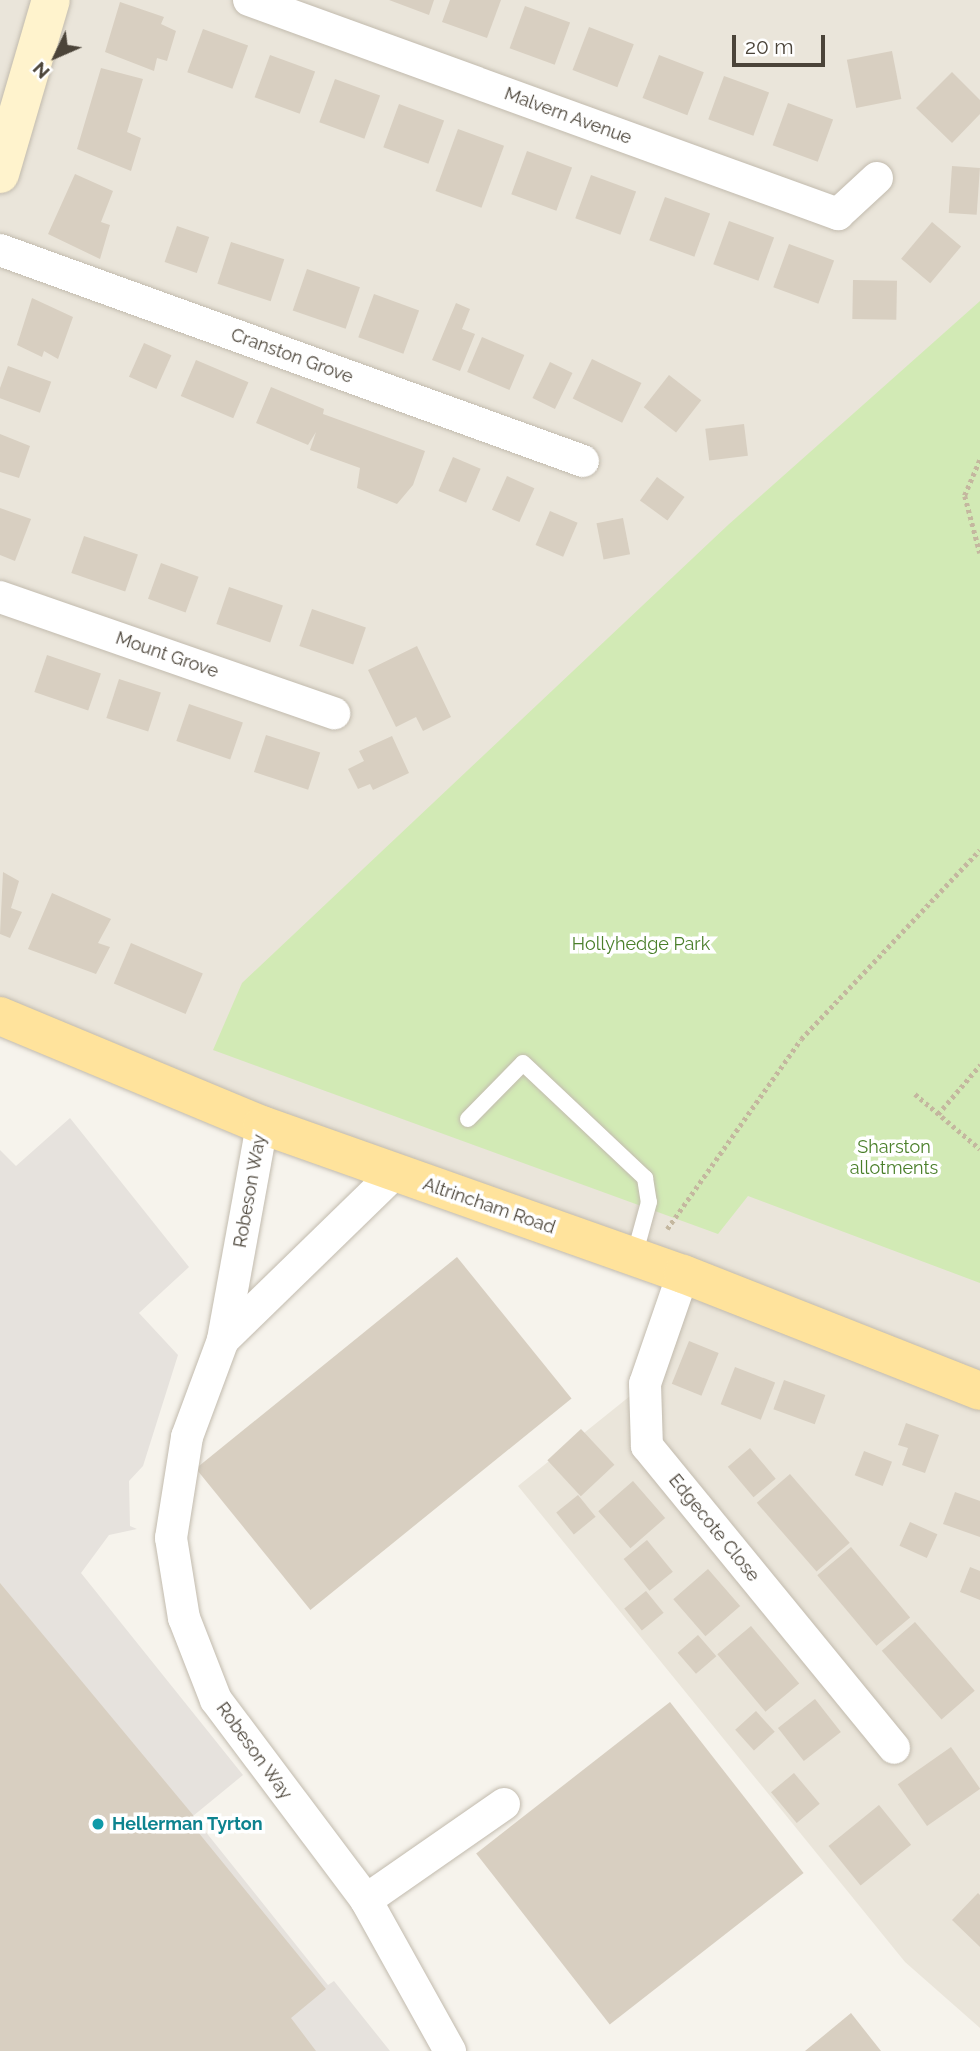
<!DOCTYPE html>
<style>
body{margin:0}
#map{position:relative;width:980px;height:2051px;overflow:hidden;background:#f6f3ec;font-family:Raleway,sans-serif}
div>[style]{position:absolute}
.residential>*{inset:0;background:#eae5da}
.industrial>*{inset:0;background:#e6e2dd}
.green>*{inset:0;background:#d2eab5}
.building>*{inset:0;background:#d8cfc1;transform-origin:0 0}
.path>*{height:4.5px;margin-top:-2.25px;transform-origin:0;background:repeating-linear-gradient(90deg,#c4b79f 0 3.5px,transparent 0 7px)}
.roads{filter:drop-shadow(0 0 2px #c2bbae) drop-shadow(0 0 2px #c2bbae)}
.service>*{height:16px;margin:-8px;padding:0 8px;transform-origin:8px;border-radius:8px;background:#fff}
.minor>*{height:32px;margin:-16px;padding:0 16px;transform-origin:16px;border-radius:16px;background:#fff}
.secondary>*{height:38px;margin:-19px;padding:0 19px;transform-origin:19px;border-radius:19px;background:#fff3cd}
.primary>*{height:38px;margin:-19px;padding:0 19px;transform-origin:19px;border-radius:19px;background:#ffe39c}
.dots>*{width:19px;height:19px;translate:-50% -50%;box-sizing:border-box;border:4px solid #fff;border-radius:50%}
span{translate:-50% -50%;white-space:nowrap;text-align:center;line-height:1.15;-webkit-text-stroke:7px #fff;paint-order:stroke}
.street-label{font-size:18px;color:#4b4439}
.park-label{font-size:18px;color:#4a7f2a}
.culture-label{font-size:18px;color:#0d838f;font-weight:700}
.left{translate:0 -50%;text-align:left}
.north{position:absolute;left:21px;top:21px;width:70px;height:70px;-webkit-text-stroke:5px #fff;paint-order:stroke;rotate:226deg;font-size:19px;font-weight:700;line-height:28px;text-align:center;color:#4b4439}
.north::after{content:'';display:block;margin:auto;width:24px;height:32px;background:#4b4439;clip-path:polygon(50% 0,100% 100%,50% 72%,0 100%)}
.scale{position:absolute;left:732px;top:35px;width:93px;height:32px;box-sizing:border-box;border:4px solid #4b4439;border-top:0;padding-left:9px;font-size:21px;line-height:24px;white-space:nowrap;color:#4b4439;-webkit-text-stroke:5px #fff;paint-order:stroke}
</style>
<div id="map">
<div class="residential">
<i style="clip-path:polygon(0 0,980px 0,980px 2028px,905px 1962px,518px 1486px,645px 1384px,682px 1274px,0 1016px)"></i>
</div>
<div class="industrial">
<i style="clip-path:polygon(70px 1118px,189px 1267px,139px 1313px,178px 1355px,143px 1466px,129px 1481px,130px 1526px,137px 1529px,109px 1535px,81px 1573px,243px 1775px,193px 1816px,328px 1985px,334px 1981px,390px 2051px,0 2051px,0 1150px,16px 1166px)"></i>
</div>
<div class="green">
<i style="clip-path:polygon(980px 301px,980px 1283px,748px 1196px,718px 1234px,213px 1050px,242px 983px,728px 525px)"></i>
</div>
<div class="building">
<i style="clip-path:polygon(389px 0,434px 0,429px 15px)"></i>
<i style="clip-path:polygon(450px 0,501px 0,487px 38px,442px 22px)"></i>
<i style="clip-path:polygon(120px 2px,164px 17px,161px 24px,176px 31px,167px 61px,157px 58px,154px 71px,105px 52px)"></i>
<i style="left:525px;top:6px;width:48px;height:45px;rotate:20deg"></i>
<i style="left:589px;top:27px;width:48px;height:46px;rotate:21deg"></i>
<i style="left:203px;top:29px;width:48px;height:46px;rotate:20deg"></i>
<i style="left:892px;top:51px;width:49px;height:46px;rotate:79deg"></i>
<i style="left:270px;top:55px;width:48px;height:45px;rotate:20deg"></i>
<i style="left:659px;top:55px;width:48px;height:46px;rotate:21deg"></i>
<i style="clip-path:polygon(101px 68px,143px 79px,127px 132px,141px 138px,131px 171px,77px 149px)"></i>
<i style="clip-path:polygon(952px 72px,980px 100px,980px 114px,952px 143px,916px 108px)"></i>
<i style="left:724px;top:76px;width:48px;height:46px;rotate:20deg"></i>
<i style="left:335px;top:79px;width:48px;height:46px;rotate:20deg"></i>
<i style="left:788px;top:103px;width:48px;height:45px;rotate:20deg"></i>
<i style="left:399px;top:104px;width:48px;height:46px;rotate:20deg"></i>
<i style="left:458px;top:129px;width:49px;height:66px;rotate:20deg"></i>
<i style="left:527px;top:151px;width:48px;height:46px;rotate:20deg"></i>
<i style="left:952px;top:166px;width:28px;height:47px;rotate:4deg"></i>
<i style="clip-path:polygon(75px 174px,113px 191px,101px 222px,110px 225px,100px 259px,48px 234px)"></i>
<i style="left:591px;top:175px;width:48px;height:46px;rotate:20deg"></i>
<i style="left:665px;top:197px;width:48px;height:46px;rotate:20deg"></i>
<i style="left:729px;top:221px;width:48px;height:46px;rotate:20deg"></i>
<i style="left:932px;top:222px;width:38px;height:48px;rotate:40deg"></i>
<i style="left:177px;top:226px;width:34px;height:38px;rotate:19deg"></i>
<i style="left:231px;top:242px;width:56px;height:44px;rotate:18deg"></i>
<i style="left:789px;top:244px;width:48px;height:46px;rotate:20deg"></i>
<i style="left:307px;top:269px;width:56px;height:44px;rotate:19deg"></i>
<i style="left:853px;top:280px;width:44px;height:39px;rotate:1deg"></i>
<i style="left:374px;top:294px;width:48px;height:46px;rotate:20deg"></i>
<i style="clip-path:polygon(32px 298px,73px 317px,58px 359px,44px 351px,42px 357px,17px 345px)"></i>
<i style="clip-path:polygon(456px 303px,470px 309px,462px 329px,475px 334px,460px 371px,432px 360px)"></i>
<i style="left:482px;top:337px;width:46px;height:38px;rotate:23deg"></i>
<i style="left:144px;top:343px;width:30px;height:37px;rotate:24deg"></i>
<i style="left:592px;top:359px;width:55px;height:44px;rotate:26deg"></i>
<i style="left:196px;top:360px;width:57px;height:39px;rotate:23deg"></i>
<i style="left:550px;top:362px;width:25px;height:40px;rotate:26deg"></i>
<i style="left:8px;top:366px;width:46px;height:33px;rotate:20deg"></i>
<i style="left:669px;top:375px;width:41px;height:41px;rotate:38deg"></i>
<i style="clip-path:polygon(271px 387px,324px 409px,323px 414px,425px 451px,413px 485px,397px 504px,357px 488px,360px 468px,310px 450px,316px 432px,308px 445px,256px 423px)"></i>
<i style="left:744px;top:424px;width:32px;height:39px;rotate:83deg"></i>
<i style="clip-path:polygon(0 434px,30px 446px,19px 478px,0 472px)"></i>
<i style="left:453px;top:457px;width:30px;height:37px;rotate:23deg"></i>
<i style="left:507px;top:476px;width:30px;height:37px;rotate:24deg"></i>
<i style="left:657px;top:477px;width:34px;height:29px;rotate:36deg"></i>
<i style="clip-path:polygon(0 508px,31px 519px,15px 561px,0 555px)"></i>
<i style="left:550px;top:511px;width:30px;height:37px;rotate:23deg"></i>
<i style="left:623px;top:518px;width:37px;height:27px;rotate:79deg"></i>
<i style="left:84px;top:536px;width:57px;height:39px;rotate:19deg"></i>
<i style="left:161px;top:563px;width:40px;height:38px;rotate:20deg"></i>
<i style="left:229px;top:587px;width:57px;height:39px;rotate:19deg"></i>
<i style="left:312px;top:609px;width:57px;height:39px;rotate:19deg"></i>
<i style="clip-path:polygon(417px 646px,451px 717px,423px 731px,416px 717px,396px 727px,368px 670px)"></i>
<i style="left:47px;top:655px;width:57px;height:39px;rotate:19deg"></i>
<i style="left:119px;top:679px;width:44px;height:41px;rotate:18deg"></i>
<i style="left:189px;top:704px;width:57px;height:39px;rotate:19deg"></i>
<i style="left:266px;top:735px;width:57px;height:39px;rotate:18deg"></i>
<i style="clip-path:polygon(392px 736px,409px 773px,373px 790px,370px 784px,358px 789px,348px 769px,364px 761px,359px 751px)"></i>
<i style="clip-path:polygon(3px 872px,19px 881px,11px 908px,22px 912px,10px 938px,0 934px)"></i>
<i style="clip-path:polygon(52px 893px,111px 919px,98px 943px,110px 947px,96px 974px,28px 949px)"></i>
<i style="left:131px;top:943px;width:78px;height:44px;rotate:23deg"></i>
<i style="left:457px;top:1257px;width:182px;height:336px;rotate:51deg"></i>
<i style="left:689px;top:1341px;width:32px;height:46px;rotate:22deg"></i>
<i style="left:735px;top:1367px;width:43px;height:40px;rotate:21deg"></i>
<i style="left:784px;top:1380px;width:44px;height:31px;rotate:20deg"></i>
<i style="clip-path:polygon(906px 1423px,939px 1435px,925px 1473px,902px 1465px,908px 1448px,898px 1445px)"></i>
<i style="left:581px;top:1429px;width:49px;height:46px;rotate:47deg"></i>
<i style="left:750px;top:1448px;width:40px;height:29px;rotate:50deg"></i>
<i style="left:864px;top:1451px;width:30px;height:26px;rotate:21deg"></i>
<i style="left:790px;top:1474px;width:91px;height:44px;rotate:49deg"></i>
<i style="left:633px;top:1481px;width:49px;height:46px;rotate:49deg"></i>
<i style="clip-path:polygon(955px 1492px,980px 1501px,980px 1537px,943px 1524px)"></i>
<i style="left:578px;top:1495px;width:28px;height:28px;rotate:51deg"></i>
<i style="left:910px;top:1522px;width:30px;height:26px;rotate:24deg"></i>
<i style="left:647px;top:1540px;width:41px;height:30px;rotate:51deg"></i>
<i style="left:851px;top:1547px;width:92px;height:44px;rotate:50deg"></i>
<i style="clip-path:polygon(970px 1567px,980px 1571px,980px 1600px,960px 1592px)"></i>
<i style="left:708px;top:1569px;width:49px;height:46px;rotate:49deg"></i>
<i style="clip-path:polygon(0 1583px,193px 1815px,198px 1832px,326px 1989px,291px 2018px,316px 2051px,0 2051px)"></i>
<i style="left:646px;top:1591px;width:28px;height:28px;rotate:51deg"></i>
<i style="left:915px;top:1622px;width:91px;height:44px;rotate:49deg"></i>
<i style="left:751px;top:1626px;width:75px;height:44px;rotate:50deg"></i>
<i style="left:698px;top:1635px;width:28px;height:27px;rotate:49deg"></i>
<i style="left:815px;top:1699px;width:42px;height:47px;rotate:52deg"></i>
<i style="left:670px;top:1702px;width:217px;height:246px;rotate:52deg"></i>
<i style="left:756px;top:1711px;width:28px;height:28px;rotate:48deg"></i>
<i style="left:951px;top:1747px;width:51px;height:65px;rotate:55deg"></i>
<i style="left:794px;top:1773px;width:40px;height:30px;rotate:50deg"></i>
<i style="left:879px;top:1805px;width:51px;height:65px;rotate:51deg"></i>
<i style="clip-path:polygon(978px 1893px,980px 1895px,980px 1947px,952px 1920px)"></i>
<i style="clip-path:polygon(851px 2013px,881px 2051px,805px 2051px)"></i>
</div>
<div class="path">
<i style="left:980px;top:460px;width:39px;rotate:113deg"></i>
<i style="left:965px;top:496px;width:59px;rotate:75.3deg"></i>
<i style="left:915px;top:1094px;width:85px;rotate:40.2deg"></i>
<i style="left:938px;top:1114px;width:65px;rotate:-49.4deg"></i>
<i style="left:667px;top:1229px;width:232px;rotate:-54.8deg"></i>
<i style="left:801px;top:1039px;width:260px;rotate:-46.6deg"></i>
</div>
<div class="roads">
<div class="service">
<i style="left:468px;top:1119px;width:78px;rotate:-45.5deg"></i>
<i style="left:523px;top:1063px;width:168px;rotate:43.3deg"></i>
<i style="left:645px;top:1178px;width:24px;rotate:81deg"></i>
<i style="left:649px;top:1202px;width:57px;rotate:105.3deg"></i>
</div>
<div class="minor">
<i style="left:249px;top:0;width:627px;rotate:19.97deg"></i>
<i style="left:838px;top:214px;width:53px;rotate:-42.7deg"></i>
<i style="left:0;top:250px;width:620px;rotate:19.9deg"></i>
<i style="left:0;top:597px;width:354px;rotate:19.2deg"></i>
<i style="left:262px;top:1125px;width:219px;rotate:100.3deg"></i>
<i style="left:223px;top:1340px;width:103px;rotate:110.4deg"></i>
<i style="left:187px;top:1437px;width:102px;rotate:99deg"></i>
<i style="left:171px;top:1538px;width:81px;rotate:80.8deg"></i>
<i style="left:184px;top:1618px;width:88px;rotate:68.7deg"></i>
<i style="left:216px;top:1700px;width:250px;rotate:53.1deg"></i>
<i style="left:366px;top:1900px;width:173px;rotate:60.9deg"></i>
<i style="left:683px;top:1274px;width:116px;rotate:109.1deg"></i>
<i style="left:645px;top:1384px;width:62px;rotate:88.2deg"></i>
<i style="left:647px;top:1446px;width:390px;rotate:50.7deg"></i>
<i style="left:223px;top:1340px;width:240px;rotate:-44.2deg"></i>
<i style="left:366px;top:1900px;width:168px;rotate:-34.8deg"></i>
</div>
<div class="secondary">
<i style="left:0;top:174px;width:181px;rotate:-73.7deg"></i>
</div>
<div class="primary">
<i style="left:0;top:1016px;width:284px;rotate:22.6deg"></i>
<i style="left:262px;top:1125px;width:447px;rotate:19.5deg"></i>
<i style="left:683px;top:1274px;width:319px;rotate:21.5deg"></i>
</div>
</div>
<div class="dots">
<i style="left:98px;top:1824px;background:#0f9aa8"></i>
</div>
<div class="street-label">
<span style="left:568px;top:116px;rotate:20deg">Malvern Avenue</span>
<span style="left:292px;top:356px;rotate:20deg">Cranston Grove</span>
<span style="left:167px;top:655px;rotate:19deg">Mount Grove</span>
<span style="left:250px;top:1191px;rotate:-80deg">Robeson Way</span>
<span style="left:489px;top:1206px;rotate:19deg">Altrincham Road</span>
<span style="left:714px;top:1528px;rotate:51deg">Edgecote Close</span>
<span style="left:254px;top:1751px;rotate:54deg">Robeson Way</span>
</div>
<div class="park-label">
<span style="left:641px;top:944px">Hollyhedge Park</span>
<span style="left:894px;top:1158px">Sharston<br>allotments</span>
</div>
<div class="culture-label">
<span class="left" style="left:112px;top:1824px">Hellerman Tyrton</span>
</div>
<div class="north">N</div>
<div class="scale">20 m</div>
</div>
